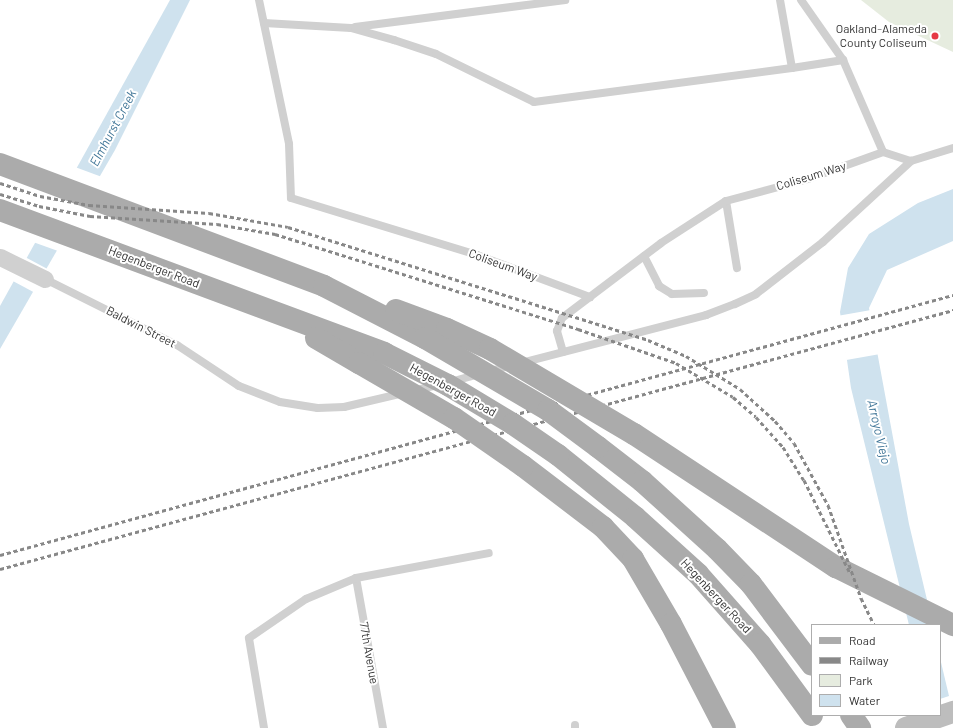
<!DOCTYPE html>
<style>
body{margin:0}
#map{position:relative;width:953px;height:728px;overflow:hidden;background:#fff;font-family:Barlow,sans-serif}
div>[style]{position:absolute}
.green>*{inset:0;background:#e6ecdf}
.water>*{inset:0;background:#cfe2ee}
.pier>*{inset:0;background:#fff;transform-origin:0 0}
.service>*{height:8px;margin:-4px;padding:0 4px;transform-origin:4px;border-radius:4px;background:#d0d0d0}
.minor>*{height:17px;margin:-8.5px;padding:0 8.5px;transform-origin:8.5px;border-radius:8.5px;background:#d0d0d0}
.secondary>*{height:22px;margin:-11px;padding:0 11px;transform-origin:11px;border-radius:11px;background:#bdbdbd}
.primary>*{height:22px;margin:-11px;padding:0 11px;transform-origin:11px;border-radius:11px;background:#ababab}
.rail>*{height:3px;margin-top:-1.5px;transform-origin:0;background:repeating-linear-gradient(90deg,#888 0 4px,transparent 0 7px)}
.primary-bridge>*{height:22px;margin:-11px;padding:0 11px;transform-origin:11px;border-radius:11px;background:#ababab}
.dots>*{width:11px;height:11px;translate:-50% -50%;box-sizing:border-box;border:2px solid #fff;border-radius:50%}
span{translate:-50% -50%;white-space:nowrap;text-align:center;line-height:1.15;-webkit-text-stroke:4px #fff;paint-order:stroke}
.poi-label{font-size:12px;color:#333}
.right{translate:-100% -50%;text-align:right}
.street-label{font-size:12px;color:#333}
.water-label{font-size:13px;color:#3f7597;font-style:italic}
.legend{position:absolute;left:811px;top:624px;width:130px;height:92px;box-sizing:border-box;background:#fff;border:1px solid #adadad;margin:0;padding:5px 7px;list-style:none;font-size:12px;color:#333}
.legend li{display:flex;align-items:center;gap:8px;height:20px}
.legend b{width:20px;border:1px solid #adadad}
</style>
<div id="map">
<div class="green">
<i style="clip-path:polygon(861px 0,953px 0,953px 52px,889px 22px)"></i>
</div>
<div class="water">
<i style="clip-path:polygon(170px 0,190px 0,115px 150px,0 349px,0 306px)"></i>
<i style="clip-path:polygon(953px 189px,953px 241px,887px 270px,869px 308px,909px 524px,933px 625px,909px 625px,851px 388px,840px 312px,848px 268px,869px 234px,918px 203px)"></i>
<i style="clip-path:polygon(940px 658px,949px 696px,940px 699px)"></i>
</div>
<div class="pier">
<i style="clip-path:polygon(75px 167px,102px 177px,58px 251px,33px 242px)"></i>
<i style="left:25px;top:257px;width:26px;height:27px;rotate:28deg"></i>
<i style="left:871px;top:310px;width:45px;height:33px;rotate:80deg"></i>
</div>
<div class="service">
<i style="left:259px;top:0;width:147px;rotate:78.2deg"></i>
<i style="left:289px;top:144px;width:54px;rotate:87.9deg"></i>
<i style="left:291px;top:198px;width:195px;rotate:17deg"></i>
<i style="left:477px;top:255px;width:121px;rotate:20.4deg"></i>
<i style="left:801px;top:0;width:73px;rotate:55deg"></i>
<i style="left:843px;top:60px;width:100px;rotate:66.5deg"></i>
<i style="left:883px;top:152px;width:29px;rotate:18deg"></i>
<i style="left:911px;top:161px;width:44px;rotate:-17.2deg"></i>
<i style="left:264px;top:23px;width:87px;rotate:3.3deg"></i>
<i style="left:351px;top:28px;width:45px;rotate:15.6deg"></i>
<i style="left:394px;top:40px;width:44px;rotate:18.4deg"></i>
<i style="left:436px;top:54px;width:109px;rotate:26.1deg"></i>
<i style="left:534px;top:102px;width:260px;rotate:-7.5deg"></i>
<i style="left:792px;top:68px;width:69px;rotate:-100deg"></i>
<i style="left:355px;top:27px;width:212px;rotate:-7.3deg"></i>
<i style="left:792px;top:68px;width:52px;rotate:-8.9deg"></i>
<i style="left:726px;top:201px;width:68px;rotate:80.7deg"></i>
<i style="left:644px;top:256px;width:34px;rotate:63deg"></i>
<i style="left:659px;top:286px;width:15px;rotate:32deg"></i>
<i style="left:672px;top:294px;width:32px;rotate:-2deg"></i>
<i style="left:45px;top:279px;width:148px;rotate:26.6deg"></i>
<i style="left:177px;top:345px;width:74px;rotate:33.5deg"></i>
<i style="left:239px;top:386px;width:44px;rotate:21.3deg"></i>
<i style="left:280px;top:402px;width:38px;rotate:9deg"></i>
<i style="left:318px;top:408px;width:26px;rotate:-2deg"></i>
<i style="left:344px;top:407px;width:97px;rotate:-13.2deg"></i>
<i style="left:563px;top:352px;width:22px;rotate:-106deg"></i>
<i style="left:557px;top:331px;width:14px;rotate:-69deg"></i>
<i style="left:562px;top:318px;width:124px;rotate:-37.1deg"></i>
<i style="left:661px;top:243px;width:77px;rotate:-32.9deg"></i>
<i style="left:726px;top:201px;width:85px;rotate:-15deg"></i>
<i style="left:808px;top:179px;width:80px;rotate:-19.8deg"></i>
<i style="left:490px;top:371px;width:223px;rotate:-14.5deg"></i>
<i style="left:706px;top:315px;width:31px;rotate:-21deg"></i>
<i style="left:735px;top:304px;width:23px;rotate:-25deg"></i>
<i style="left:756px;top:294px;width:85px;rotate:-37.8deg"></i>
<i style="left:823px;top:242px;width:120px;rotate:-42.6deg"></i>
<i style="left:450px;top:382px;width:30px;rotate:-15deg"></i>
<i style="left:356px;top:578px;width:152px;rotate:79.8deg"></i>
<i style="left:575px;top:725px;width:3px;rotate:90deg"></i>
<i style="left:264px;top:728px;width:91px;rotate:-99.5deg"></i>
<i style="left:249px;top:638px;width:69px;rotate:-34.4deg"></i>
<i style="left:306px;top:599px;width:54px;rotate:-22.8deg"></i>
<i style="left:356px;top:578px;width:135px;rotate:-10.6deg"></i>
</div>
<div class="minor">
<i style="left:0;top:257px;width:50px;rotate:26.1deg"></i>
</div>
<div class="secondary">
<i style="left:906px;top:728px;width:50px;rotate:-18.8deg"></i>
</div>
<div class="primary">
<i style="left:0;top:164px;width:346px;rotate:20.6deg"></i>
<i style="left:324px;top:286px;width:114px;rotate:27.2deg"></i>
<i style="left:0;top:210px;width:410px;rotate:20.4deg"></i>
<i style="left:396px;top:310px;width:54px;rotate:20.4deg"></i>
<i style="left:316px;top:338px;width:50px;rotate:30.2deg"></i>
<i style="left:634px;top:434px;width:242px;rotate:33.4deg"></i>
<i style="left:836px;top:567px;width:131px;rotate:26.4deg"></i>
<i style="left:598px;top:447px;width:56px;rotate:37.7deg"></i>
<i style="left:642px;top:481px;width:101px;rotate:42.2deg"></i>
<i style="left:717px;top:549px;width:49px;rotate:45.8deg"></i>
<i style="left:751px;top:584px;width:101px;rotate:53deg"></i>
<i style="left:558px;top:455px;width:99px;rotate:38.8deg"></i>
<i style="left:635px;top:517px;width:85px;rotate:42.1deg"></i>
<i style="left:698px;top:574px;width:94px;rotate:48.5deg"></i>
<i style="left:760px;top:644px;width:88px;rotate:53.8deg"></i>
<i style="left:523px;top:466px;width:101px;rotate:37.3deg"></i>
<i style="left:603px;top:527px;width:44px;rotate:46.8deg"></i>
<i style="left:633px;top:559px;width:75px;rotate:59.7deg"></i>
<i style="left:671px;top:624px;width:117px;rotate:62.6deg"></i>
<i style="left:851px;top:715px;width:16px;rotate:55deg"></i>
</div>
<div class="rail">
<i style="left:0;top:183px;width:42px;rotate:18deg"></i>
<i style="left:40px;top:196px;width:50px;rotate:10.4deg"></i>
<i style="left:89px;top:205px;width:120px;rotate:3.8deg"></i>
<i style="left:209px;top:213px;width:80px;rotate:10deg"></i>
<i style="left:288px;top:227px;width:377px;rotate:17.4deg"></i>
<i style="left:648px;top:340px;width:41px;rotate:22.8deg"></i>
<i style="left:686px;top:356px;width:63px;rotate:31.4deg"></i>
<i style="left:740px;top:389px;width:47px;rotate:42.4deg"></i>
<i style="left:775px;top:421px;width:29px;rotate:49deg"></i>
<i style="left:794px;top:443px;width:71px;rotate:61.3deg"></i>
<i style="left:828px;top:505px;width:99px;rotate:70.5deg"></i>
<i style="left:861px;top:598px;width:30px;rotate:64deg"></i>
<i style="left:0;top:194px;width:41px;rotate:17.1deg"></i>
<i style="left:39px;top:206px;width:52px;rotate:11.1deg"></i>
<i style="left:90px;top:216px;width:127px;rotate:3.6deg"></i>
<i style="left:217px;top:224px;width:59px;rotate:9.8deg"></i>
<i style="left:275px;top:234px;width:318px;rotate:17.4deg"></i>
<i style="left:578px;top:329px;width:104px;rotate:19.1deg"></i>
<i style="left:676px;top:363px;width:66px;rotate:30.8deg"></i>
<i style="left:733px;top:397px;width:30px;rotate:41deg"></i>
<i style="left:756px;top:417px;width:40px;rotate:48deg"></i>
<i style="left:783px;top:447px;width:39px;rotate:58deg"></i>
<i style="left:804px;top:480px;width:104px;rotate:63.7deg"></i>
<i style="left:0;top:555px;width:988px;rotate:-15.26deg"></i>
<i style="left:0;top:569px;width:988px;rotate:-15.2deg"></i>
</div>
<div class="primary-bridge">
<i style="left:447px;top:329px;width:47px;rotate:24.9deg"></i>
<i style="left:490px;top:349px;width:167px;rotate:30.6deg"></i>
<i style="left:425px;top:338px;width:143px;rotate:30.3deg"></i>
<i style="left:548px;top:410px;width:62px;rotate:36.5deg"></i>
<i style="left:384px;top:353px;width:72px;rotate:26.6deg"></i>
<i style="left:448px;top:385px;width:76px;rotate:31deg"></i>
<i style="left:513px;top:424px;width:55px;rotate:34.6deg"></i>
<i style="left:359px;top:363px;width:110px;rotate:30.1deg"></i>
<i style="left:454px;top:418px;width:84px;rotate:34.8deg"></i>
</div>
<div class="dots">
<i style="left:935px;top:36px;background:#e63946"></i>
</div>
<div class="poi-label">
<span class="right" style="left:927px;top:36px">Oakland-Alameda<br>County Coliseum</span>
</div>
<div class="street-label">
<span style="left:811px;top:176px;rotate:-17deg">Coliseum Way</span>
<span style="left:503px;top:265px;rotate:20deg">Coliseum Way</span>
<span style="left:154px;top:267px;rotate:21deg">Hegenberger Road</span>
<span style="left:141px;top:327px;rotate:27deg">Baldwin Street</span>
<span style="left:453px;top:390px;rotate:29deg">Hegenberger Road</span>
<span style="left:716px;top:596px;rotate:47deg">Hegenberger Road</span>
<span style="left:369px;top:653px;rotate:80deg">77th Avenue</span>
</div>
<div class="water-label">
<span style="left:113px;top:128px;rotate:-62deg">Elmhurst Creek</span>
<span style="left:879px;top:432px;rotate:77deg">Arroyo Viejo</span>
</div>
<ul class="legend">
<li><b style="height:5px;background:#ababab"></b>Road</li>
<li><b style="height:5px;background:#888"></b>Railway</li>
<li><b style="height:11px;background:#e6ecdf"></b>Park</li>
<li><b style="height:11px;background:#cfe2ee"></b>Water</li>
</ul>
</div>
